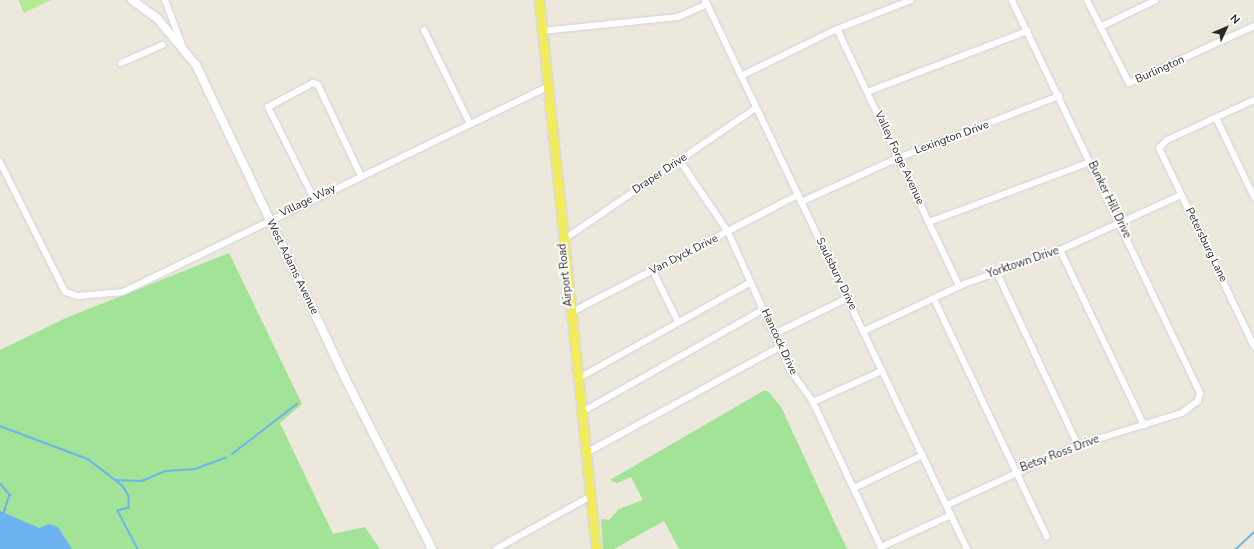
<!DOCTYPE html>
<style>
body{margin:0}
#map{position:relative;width:1254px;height:549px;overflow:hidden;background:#ece8db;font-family:"Nunito Sans",sans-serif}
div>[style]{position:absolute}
.green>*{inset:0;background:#a2e397}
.pitch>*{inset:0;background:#b4ea93}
.water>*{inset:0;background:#6db3ef}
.stream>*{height:1.5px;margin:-0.75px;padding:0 0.75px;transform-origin:0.75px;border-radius:0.75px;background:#6db3ef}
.roads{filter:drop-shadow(0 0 1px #d1d0e3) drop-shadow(0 0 1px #d1d0e3)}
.street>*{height:6px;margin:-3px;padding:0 3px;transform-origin:3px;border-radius:3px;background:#fff}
.secondary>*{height:8px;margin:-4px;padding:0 4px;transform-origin:4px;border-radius:4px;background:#fff}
.primary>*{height:9px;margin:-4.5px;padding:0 4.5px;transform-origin:4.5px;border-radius:4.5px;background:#f1ec5b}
span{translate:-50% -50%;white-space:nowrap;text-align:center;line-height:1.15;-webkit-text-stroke:3.5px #fff;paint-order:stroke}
.street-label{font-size:11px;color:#292929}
.north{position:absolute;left:1206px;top:8px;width:40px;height:40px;-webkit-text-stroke:3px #fff;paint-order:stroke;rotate:46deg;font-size:11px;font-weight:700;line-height:16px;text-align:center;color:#292929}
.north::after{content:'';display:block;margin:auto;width:14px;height:18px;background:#292929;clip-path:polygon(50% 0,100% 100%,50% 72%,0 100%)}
</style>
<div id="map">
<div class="green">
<i style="clip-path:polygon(229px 253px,302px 404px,280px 423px,333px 534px,365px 527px,380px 549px,0 549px,0 350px,66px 318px)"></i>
<i style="clip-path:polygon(763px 391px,768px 391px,781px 407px,847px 549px,679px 549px,664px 521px,614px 549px,603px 549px,601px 519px,609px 520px,619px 509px,643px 500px,631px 477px,617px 483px,610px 480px)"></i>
</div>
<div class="pitch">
<i style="clip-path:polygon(18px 0,51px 0,24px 13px)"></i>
</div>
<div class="water">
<i style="clip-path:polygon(0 511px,39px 528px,49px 524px,58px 527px,72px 549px,0 549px)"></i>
</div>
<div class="stream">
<i style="left:0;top:426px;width:94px;rotate:20.6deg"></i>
<i style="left:88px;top:459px;width:44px;rotate:37.6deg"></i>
<i style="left:123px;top:486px;width:12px;rotate:59deg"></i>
<i style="left:129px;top:496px;width:12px;rotate:90deg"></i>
<i style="left:129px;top:508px;width:11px;rotate:165deg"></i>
<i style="left:118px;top:511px;width:43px;rotate:62.2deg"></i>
<i style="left:232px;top:454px;width:82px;rotate:-37.6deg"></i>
<i style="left:115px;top:480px;width:27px;rotate:2deg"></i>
<i style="left:142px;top:481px;width:26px;rotate:-23deg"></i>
<i style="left:166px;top:471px;width:29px;rotate:-4deg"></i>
<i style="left:195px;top:469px;width:33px;rotate:-20deg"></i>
<i style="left:0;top:483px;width:16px;rotate:50deg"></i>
<i style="left:10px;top:495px;width:20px;rotate:108deg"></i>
<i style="left:1236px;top:549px;width:25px;rotate:-43deg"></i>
</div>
<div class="roads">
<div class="street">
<i style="left:165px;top:0;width:51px;rotate:69.4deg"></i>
<i style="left:705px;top:0;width:608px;rotate:64.49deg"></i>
<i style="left:1087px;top:0;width:93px;rotate:63.2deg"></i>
<i style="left:1129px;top:83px;width:137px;rotate:-24.5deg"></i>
<i style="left:1100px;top:27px;width:62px;rotate:-25.7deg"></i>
<i style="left:837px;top:29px;width:284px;rotate:64.6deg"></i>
<i style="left:424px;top:30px;width:105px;rotate:63.9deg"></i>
<i style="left:542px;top:31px;width:137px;rotate:-5.9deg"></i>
<i style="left:678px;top:17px;width:32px;rotate:-24deg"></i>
<i style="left:121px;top:63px;width:45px;rotate:-23.7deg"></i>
<i style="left:741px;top:76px;width:107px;rotate:-26.1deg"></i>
<i style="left:837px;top:29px;width:79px;rotate:-21.4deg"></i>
<i style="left:867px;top:92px;width:172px;rotate:-20.8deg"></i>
<i style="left:1254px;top:100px;width:96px;rotate:155.3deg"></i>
<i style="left:1167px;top:140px;width:11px;rotate:135deg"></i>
<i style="left:1159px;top:148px;width:220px;rotate:64.4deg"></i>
<i style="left:1216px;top:118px;width:88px;rotate:64.3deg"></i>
<i style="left:680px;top:161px;width:86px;rotate:55.9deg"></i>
<i style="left:728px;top:232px;width:151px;rotate:65.8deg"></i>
<i style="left:790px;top:370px;width:39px;rotate:54deg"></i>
<i style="left:813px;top:402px;width:162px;rotate:64.9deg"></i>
<i style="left:0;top:162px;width:145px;rotate:63.4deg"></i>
<i style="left:65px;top:292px;width:14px;rotate:17deg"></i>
<i style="left:78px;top:296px;width:45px;rotate:-5.1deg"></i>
<i style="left:123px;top:292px;width:471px;rotate:-25.8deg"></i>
<i style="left:314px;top:199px;width:103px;rotate:-116.6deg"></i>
<i style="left:268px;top:107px;width:51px;rotate:-28.1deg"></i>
<i style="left:313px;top:83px;width:5px;rotate:22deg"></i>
<i style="left:318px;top:85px;width:101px;rotate:64.7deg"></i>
<i style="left:801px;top:202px;width:107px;rotate:-24.4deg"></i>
<i style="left:898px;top:158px;width:173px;rotate:-21.1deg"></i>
<i style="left:929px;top:222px;width:172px;rotate:-20.4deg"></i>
<i style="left:563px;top:240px;width:234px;rotate:-34.4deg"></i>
<i style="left:1060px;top:250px;width:194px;rotate:64.4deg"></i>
<i style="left:653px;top:271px;width:57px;rotate:63.9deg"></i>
<i style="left:996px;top:271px;width:192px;rotate:64.8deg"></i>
<i style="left:934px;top:299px;width:263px;rotate:64.6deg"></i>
<i style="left:570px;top:313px;width:257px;rotate:-27.4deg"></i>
<i style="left:864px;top:331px;width:110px;rotate:-25.2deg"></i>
<i style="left:964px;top:284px;width:102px;rotate:-19.5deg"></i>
<i style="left:1060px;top:250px;width:133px;rotate:-24.4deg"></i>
<i style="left:776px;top:333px;width:80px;rotate:-25.9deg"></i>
<i style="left:577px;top:379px;width:199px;rotate:-29.1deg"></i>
<i style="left:813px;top:402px;width:76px;rotate:-24.2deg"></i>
<i style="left:582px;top:412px;width:209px;rotate:-29.5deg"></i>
<i style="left:586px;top:453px;width:221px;rotate:-28.7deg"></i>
<i style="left:854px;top:488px;width:76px;rotate:-25.6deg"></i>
<i style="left:947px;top:505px;width:144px;rotate:-24.6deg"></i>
<i style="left:1078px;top:445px;width:109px;rotate:-17.1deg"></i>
<i style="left:1182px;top:413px;width:20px;rotate:-37deg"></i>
<i style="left:1198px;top:401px;width:8px;rotate:-76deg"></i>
<i style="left:1200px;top:393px;width:436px;rotate:-115.6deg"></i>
<i style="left:881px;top:547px;width:77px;rotate:-24.6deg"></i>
<i style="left:496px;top:549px;width:109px;rotate:-29.2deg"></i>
</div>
<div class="secondary">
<i style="left:132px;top:0;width:31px;rotate:36deg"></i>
<i style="left:157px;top:18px;width:61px;rotate:50.3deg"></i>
<i style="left:196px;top:65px;width:347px;rotate:64.5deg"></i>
<i style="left:345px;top:378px;width:192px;rotate:63deg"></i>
</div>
<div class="primary">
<i style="left:539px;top:0;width:552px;rotate:84.07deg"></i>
</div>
</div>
<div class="street-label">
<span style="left:1160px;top:70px;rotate:-24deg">Burlington</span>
<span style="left:952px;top:138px;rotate:-20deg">Lexington Drive</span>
<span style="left:899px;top:158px;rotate:65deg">Valley Forge Avenue</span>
<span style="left:660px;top:174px;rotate:-34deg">Draper Drive</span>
<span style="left:1109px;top:200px;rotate:64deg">Bunker Hill Drive</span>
<span style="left:308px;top:201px;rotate:-26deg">Village Way</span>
<span style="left:1206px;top:245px;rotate:64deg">Petersburg Lane</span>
<span style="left:684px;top:255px;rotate:-27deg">Van Dyck Drive</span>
<span style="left:1023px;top:263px;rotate:-19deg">Yorktown Drive</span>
<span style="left:292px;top:267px;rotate:64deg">West Adams Avenue</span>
<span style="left:836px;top:274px;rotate:64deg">Saulsbury Drive</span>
<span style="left:566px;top:275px;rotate:-96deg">Airport Road</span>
<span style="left:779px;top:342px;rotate:65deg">Hancock Drive</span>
<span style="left:1060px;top:454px;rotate:-21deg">Betsy Ross Drive</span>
</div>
<div class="north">N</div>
</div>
